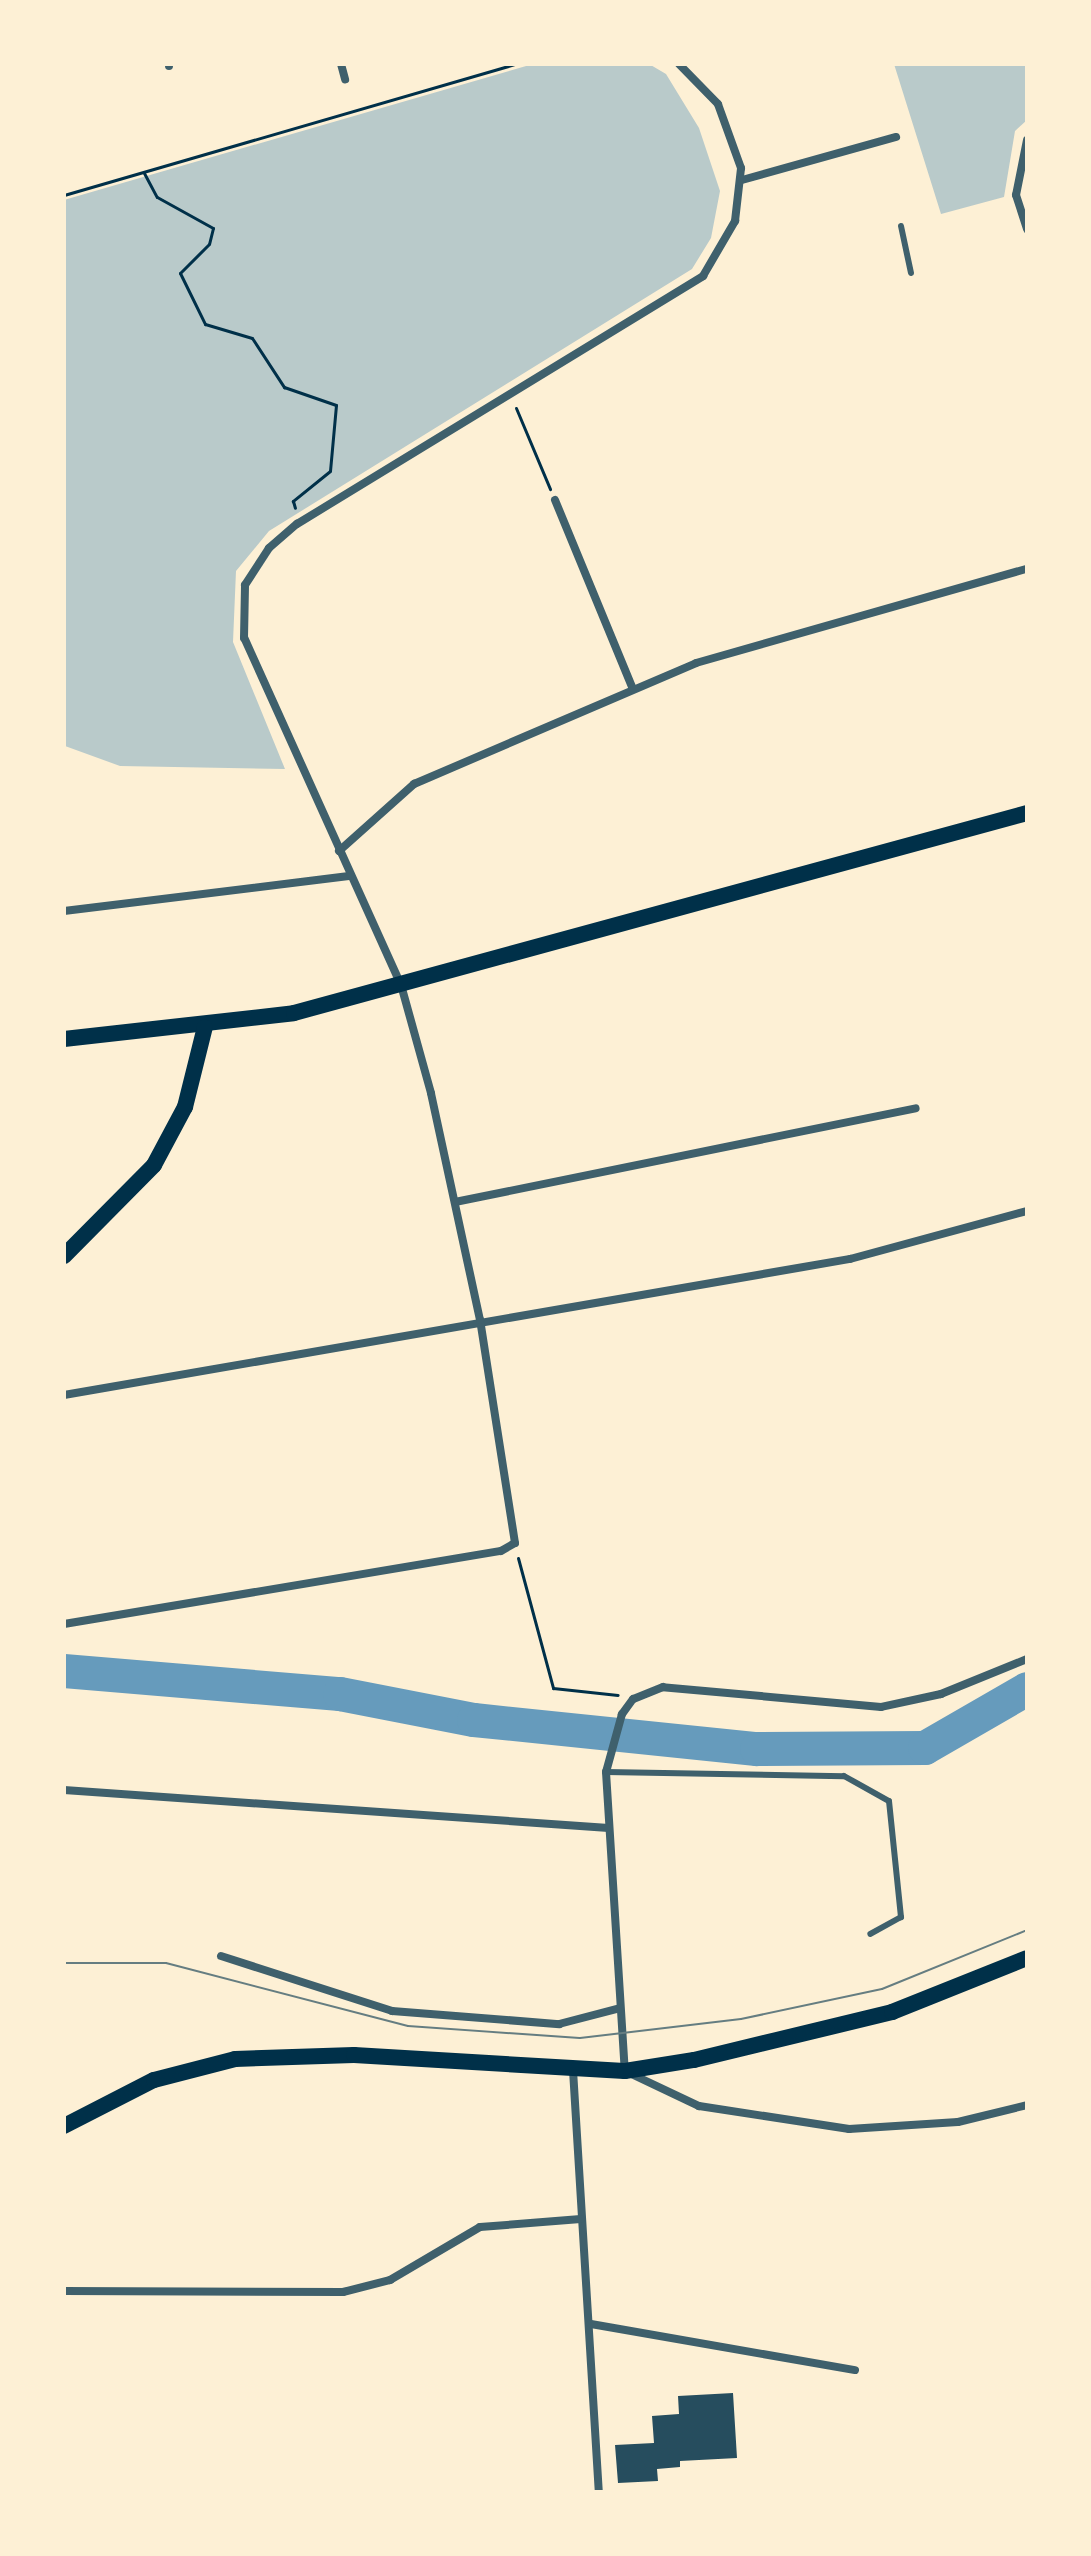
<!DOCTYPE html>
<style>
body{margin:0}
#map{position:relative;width:1091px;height:2556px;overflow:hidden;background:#fdf0d5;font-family:"DM Sans",sans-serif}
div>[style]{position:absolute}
.green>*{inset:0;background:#b9caca}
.river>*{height:34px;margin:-17px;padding:0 17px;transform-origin:17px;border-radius:17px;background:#669bbc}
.building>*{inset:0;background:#264d5e}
.path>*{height:3px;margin:-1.5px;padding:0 1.5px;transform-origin:1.5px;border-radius:1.5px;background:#003049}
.service>*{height:6px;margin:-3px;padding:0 3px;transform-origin:3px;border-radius:3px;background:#3f606c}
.minor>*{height:8px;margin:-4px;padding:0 4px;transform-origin:4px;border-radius:4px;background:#3f606c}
.secondary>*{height:16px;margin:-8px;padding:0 8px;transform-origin:8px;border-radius:8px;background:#003049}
.tram>*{height:2px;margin:-1px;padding:0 1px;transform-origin:1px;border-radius:1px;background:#657d81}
span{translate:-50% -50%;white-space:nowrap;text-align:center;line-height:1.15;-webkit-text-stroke:8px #fdf0d5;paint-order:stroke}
.frame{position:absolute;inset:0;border:66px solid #fdf0d5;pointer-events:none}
</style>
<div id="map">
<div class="green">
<i style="clip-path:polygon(533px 64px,649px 64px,666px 74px,699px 128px,720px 191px,711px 238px,692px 269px,269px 531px,236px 571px,233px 642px,285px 769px,120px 766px,65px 746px,64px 200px)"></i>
<i style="clip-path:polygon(894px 64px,1027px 64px,1027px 120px,1015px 131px,1004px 197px,941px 214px)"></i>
</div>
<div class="river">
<i style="left:64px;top:1671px;width:277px;rotate:4.8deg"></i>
<i style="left:340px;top:1694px;width:136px;rotate:11deg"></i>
<i style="left:474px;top:1720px;width:284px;rotate:5.9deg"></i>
<i style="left:757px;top:1749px;width:168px;rotate:-0.3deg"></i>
<i style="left:925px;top:1748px;width:118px;rotate:-30deg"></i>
</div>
<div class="building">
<i style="clip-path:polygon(733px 2393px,737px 2458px,680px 2461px,680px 2467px,657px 2469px,658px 2481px,618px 2483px,615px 2445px,654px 2443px,652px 2416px,679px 2414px,678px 2396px)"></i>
</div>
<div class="path">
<i style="left:144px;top:173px;width:27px;rotate:62deg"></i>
<i style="left:157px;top:197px;width:64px;rotate:29deg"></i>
<i style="left:213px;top:228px;width:16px;rotate:104deg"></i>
<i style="left:209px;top:244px;width:41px;rotate:135deg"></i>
<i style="left:180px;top:273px;width:57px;rotate:63.9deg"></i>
<i style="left:205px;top:324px;width:49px;rotate:16.6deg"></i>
<i style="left:252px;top:338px;width:59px;rotate:56.9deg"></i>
<i style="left:284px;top:387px;width:55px;rotate:19.1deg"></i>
<i style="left:336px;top:405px;width:66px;rotate:95.2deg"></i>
<i style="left:330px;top:471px;width:48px;rotate:141deg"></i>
<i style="left:293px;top:501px;width:7px;rotate:74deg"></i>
<i style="left:64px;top:195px;width:469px;rotate:-16.2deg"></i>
<i style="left:516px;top:408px;width:88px;rotate:67.2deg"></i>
<i style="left:518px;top:1558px;width:135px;rotate:74.9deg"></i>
<i style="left:553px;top:1688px;width:65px;rotate:6.1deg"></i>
</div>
<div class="service">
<i style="left:901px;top:226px;width:48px;rotate:78deg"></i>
<i style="left:606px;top:1772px;width:238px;rotate:1deg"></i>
<i style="left:844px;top:1776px;width:51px;rotate:29.1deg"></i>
<i style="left:889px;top:1801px;width:117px;rotate:84.1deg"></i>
<i style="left:901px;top:1917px;width:35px;rotate:151deg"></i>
</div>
<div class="minor">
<i style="left:169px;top:64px;width:2px;rotate:90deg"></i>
<i style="left:341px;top:64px;width:16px;rotate:75deg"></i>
<i style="left:1027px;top:140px;width:56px;rotate:101.3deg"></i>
<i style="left:1016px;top:195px;width:36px;rotate:72deg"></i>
<i style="left:742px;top:180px;width:160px;rotate:-15.6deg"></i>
<i style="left:555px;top:500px;width:204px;rotate:67.6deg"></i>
<i style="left:339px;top:851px;width:101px;rotate:-41.8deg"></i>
<i style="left:414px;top:784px;width:307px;rotate:-23.2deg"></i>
<i style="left:696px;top:663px;width:344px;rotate:-15.9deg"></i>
<i style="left:64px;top:911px;width:287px;rotate:-7deg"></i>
<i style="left:455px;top:1202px;width:470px;rotate:-11.5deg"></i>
<i style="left:64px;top:1395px;width:798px;rotate:-9.82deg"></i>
<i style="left:850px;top:1259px;width:183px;rotate:-15.2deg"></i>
<i style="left:64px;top:1624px;width:443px;rotate:-9.5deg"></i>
<i style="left:501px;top:1551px;width:16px;rotate:-30deg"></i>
<i style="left:515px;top:1543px;width:226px;rotate:-98.9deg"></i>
<i style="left:480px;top:1320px;width:232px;rotate:-102.2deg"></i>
<i style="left:431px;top:1093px;width:112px;rotate:-105.5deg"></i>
<i style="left:401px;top:985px;width:381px;rotate:-114.3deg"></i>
<i style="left:244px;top:638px;width:53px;rotate:-88.9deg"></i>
<i style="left:245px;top:585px;width:44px;rotate:-57deg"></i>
<i style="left:269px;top:548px;width:37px;rotate:-41deg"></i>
<i style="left:297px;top:524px;width:476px;rotate:-31.4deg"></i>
<i style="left:703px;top:276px;width:64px;rotate:-59.8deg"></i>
<i style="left:735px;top:221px;width:53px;rotate:-83.5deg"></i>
<i style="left:741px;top:168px;width:68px;rotate:-109.8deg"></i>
<i style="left:718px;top:104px;width:56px;rotate:-134.3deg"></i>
<i style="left:1027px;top:1659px;width:93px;rotate:157.9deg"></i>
<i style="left:941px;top:1694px;width:61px;rotate:167.8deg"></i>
<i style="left:881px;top:1707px;width:219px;rotate:-174.8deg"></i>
<i style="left:663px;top:1687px;width:32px;rotate:158deg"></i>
<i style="left:633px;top:1699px;width:19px;rotate:126deg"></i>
<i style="left:622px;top:1714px;width:60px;rotate:105.4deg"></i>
<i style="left:606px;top:1772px;width:300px;rotate:86.4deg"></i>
<i style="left:625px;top:2071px;width:82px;rotate:25.3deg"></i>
<i style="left:699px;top:2106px;width:152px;rotate:8.7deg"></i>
<i style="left:849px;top:2129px;width:109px;rotate:-3.7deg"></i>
<i style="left:958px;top:2122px;width:71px;rotate:-13.8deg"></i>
<i style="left:64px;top:1790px;width:546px;rotate:3.99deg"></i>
<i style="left:221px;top:1956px;width:180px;rotate:17.8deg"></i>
<i style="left:392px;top:2011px;width:168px;rotate:4.5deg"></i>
<i style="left:559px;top:2024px;width:63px;rotate:-14.7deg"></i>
<i style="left:573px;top:2070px;width:423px;rotate:86.5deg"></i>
<i style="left:64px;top:2291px;width:279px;rotate:0.2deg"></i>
<i style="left:343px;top:2292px;width:49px;rotate:-14.3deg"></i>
<i style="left:390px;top:2280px;width:104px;rotate:-30.5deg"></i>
<i style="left:480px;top:2227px;width:101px;rotate:-4.5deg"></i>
<i style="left:591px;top:2324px;width:268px;rotate:9.9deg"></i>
</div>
<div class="secondary">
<i style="left:64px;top:1039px;width:231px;rotate:-6.4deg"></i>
<i style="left:294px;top:1013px;width:760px;rotate:-15.26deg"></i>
<i style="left:64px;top:1256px;width:128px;rotate:-45.3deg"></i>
<i style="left:154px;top:1165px;width:66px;rotate:-61.9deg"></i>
<i style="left:185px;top:1107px;width:82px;rotate:-76deg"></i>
<i style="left:64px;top:2126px;width:101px;rotate:-27.1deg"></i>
<i style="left:154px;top:2080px;width:84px;rotate:-14.5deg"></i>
<i style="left:235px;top:2059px;width:119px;rotate:-1.9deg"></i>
<i style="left:354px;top:2055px;width:271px;rotate:3.4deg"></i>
<i style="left:625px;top:2071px;width:70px;rotate:-9.1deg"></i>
<i style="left:694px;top:2060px;width:204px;rotate:-13.6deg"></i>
<i style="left:892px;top:2012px;width:145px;rotate:-21.8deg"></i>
</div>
<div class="tram">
<i style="left:64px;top:1963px;width:102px"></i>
<i style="left:166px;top:1963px;width:250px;rotate:14.6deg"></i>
<i style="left:408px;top:2026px;width:172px;rotate:4deg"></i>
<i style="left:580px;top:2038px;width:162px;rotate:-6.7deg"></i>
<i style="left:741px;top:2019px;width:144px;rotate:-12deg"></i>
<i style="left:882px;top:1989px;width:157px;rotate:-22.1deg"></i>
</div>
<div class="frame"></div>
</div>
